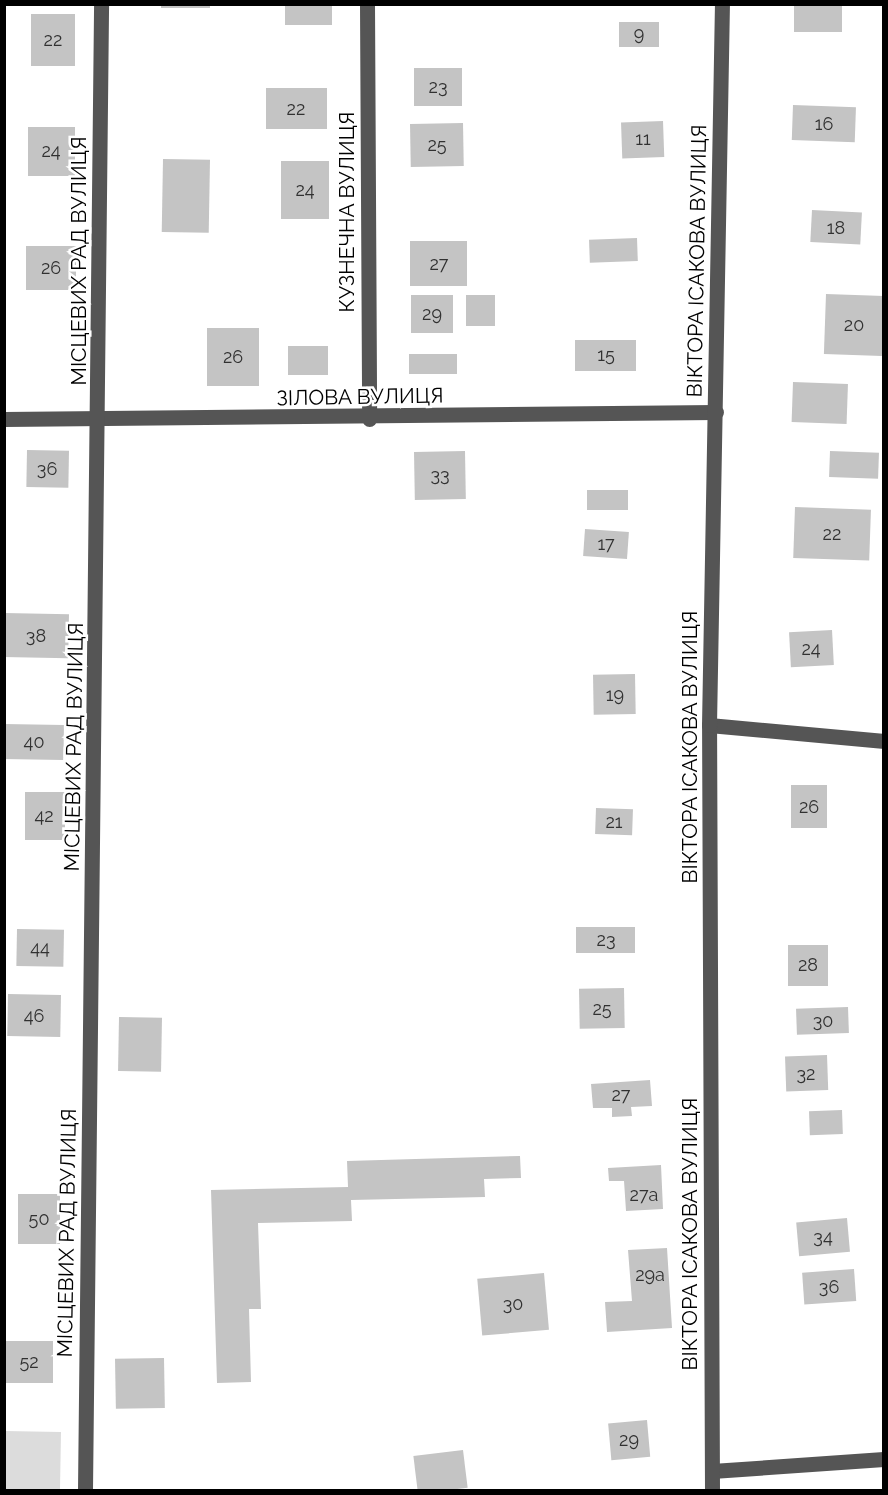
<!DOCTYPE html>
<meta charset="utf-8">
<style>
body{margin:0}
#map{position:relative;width:888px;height:1495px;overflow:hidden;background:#fff;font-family:Raleway,sans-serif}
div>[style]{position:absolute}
.green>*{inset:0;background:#dcdcdc;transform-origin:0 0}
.building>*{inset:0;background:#c4c4c4;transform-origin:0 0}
.minor>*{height:15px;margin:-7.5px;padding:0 7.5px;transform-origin:7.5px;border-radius:7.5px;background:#555}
span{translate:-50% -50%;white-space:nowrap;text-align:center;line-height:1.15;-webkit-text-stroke:5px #fff;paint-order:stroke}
.number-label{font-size:18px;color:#313131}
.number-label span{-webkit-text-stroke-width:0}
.street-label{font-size:21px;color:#000}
.frame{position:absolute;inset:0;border:6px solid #000;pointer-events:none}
</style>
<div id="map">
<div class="green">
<i style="left:5px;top:1431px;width:56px;height:59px;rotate:1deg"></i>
</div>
<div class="building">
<i style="left:161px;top:4px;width:49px;height:4px"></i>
<i style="left:285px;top:4px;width:47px;height:21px"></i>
<i style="left:794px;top:4px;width:48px;height:28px"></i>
<i style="left:31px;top:14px;width:44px;height:52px"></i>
<i style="left:619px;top:22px;width:40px;height:25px"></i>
<i style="left:462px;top:68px;width:38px;height:48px;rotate:90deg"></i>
<i style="left:266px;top:88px;width:61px;height:41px"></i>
<i style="left:793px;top:105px;width:63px;height:35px;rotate:2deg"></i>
<i style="left:663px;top:121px;width:36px;height:42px;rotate:88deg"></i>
<i style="left:463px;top:123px;width:43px;height:53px;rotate:89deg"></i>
<i style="left:28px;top:127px;width:47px;height:49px"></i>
<i style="left:163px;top:159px;width:47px;height:73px;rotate:1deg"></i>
<i style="left:281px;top:161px;width:48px;height:58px"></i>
<i style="left:812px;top:210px;width:50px;height:32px;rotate:3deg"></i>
<i style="left:637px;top:238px;width:23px;height:48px;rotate:88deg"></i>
<i style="left:467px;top:241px;width:45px;height:57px;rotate:90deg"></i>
<i style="left:26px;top:246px;width:50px;height:44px"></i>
<i style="left:826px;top:294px;width:58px;height:60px;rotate:2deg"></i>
<i style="left:411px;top:295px;width:42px;height:38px"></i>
<i style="left:466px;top:295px;width:29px;height:31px"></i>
<i style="left:207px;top:328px;width:52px;height:58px"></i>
<i style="left:575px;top:340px;width:61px;height:31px"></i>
<i style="left:288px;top:346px;width:40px;height:29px"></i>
<i style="left:409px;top:354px;width:48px;height:20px"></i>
<i style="left:793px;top:382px;width:55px;height:40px;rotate:2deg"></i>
<i style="left:27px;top:450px;width:42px;height:37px;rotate:1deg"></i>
<i style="left:465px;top:451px;width:48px;height:51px;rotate:89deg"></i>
<i style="left:830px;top:451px;width:49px;height:26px;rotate:2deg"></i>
<i style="left:587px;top:490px;width:41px;height:20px"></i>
<i style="left:795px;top:507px;width:76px;height:51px;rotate:2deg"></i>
<i style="left:585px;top:529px;width:44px;height:27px;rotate:4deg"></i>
<i style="left:4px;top:613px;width:65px;height:44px;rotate:1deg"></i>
<i style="left:832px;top:630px;width:35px;height:43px;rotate:87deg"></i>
<i style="left:635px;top:674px;width:40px;height:42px;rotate:89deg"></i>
<i style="left:4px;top:724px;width:60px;height:35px;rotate:1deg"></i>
<i style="left:827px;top:785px;width:43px;height:36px;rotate:90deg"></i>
<i style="left:25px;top:792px;width:40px;height:48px"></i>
<i style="left:596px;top:808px;width:37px;height:26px;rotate:2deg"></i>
<i style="left:576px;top:927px;width:59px;height:26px"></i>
<i style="left:17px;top:929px;width:47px;height:37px;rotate:1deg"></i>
<i style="left:788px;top:945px;width:40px;height:41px"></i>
<i style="left:624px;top:988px;width:40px;height:45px;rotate:89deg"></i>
<i style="left:8px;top:994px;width:53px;height:42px;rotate:1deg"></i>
<i style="left:848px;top:1007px;width:26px;height:52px;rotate:88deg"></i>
<i style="left:119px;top:1017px;width:43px;height:54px;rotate:1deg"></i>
<i style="left:827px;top:1055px;width:35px;height:42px;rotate:88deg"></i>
<i style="clip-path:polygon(650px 1080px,652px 1106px,631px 1107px,632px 1116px,612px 1117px,612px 1108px,593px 1108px,591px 1084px)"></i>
<i style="left:842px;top:1110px;width:24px;height:33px;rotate:88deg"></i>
<i style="clip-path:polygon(520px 1156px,521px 1178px,484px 1179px,485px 1197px,351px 1200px,352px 1221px,258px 1223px,261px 1309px,249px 1309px,251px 1382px,217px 1383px,211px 1190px,348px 1187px,347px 1161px)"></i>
<i style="clip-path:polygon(661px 1165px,663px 1209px,626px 1211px,624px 1181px,609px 1181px,608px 1168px)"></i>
<i style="left:18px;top:1194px;width:42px;height:50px"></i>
<i style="left:847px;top:1218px;width:34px;height:51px;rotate:85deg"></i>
<i style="clip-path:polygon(667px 1248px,672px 1328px,607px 1332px,605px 1302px,632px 1301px,628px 1250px)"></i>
<i style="left:854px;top:1269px;width:32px;height:52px;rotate:86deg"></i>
<i style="left:544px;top:1273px;width:57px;height:67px;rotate:85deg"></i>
<i style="left:4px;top:1341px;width:49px;height:42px"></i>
<i style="left:164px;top:1358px;width:50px;height:49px;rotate:89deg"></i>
<i style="left:647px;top:1420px;width:37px;height:39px;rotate:85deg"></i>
<i style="left:463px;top:1450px;width:38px;height:50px;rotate:83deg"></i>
</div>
<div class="minor">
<i style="left:367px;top:4px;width:415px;rotate:89.7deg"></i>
<i style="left:4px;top:419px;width:712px;rotate:-0.56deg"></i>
<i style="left:709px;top:725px;width:176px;rotate:5.2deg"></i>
<i style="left:712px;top:1471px;width:172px;rotate:-4deg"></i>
<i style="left:85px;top:1490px;width:1486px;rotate:-89.38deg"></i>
<i style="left:712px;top:1490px;width:765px;rotate:-90.22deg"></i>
<i style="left:709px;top:725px;width:721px;rotate:-88.97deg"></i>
</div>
<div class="number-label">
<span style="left:639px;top:34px">9</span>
<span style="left:53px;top:40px">22</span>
<span style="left:438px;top:87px">23</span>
<span style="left:296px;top:109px">22</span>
<span style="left:824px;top:124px">16</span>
<span style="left:643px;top:139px">11</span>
<span style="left:437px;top:145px">25</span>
<span style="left:51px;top:151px">24</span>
<span style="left:305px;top:190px">24</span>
<span style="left:836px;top:228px">18</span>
<span style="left:439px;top:264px">27</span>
<span style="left:51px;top:268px">26</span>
<span style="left:432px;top:314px">29</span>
<span style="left:854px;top:325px">20</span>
<span style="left:606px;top:355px">15</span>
<span style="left:233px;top:357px">26</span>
<span style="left:47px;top:469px">36</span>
<span style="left:440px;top:475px">33</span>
<span style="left:832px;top:534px">22</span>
<span style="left:606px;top:544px">17</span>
<span style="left:36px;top:636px">38</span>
<span style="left:811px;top:649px">24</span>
<span style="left:615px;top:695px">19</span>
<span style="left:34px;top:742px">40</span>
<span style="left:809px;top:807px">26</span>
<span style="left:44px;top:816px">42</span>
<span style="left:614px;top:822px">21</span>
<span style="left:606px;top:940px">23</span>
<span style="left:40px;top:948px">44</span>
<span style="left:808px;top:965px">28</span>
<span style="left:602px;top:1009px">25</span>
<span style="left:34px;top:1016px">46</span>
<span style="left:823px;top:1021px">30</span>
<span style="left:806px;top:1074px">32</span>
<span style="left:621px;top:1095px">27</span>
<span style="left:644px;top:1195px">27а</span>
<span style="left:39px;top:1219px">50</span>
<span style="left:823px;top:1237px">34</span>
<span style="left:650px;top:1275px">29а</span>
<span style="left:829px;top:1287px">36</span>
<span style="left:513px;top:1304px">30</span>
<span style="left:29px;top:1362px">52</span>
<span style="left:629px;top:1440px">29</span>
</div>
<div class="street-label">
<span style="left:347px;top:212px;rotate:-90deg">КУЗНЕЧНА ВУЛИЦЯ</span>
<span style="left:79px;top:261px;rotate:-90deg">МІСЦЕВИХ РАД ВУЛИЦЯ</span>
<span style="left:697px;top:261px;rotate:-89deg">ВІКТОРА ІСАКОВА ВУЛИЦЯ</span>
<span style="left:360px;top:397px;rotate:-1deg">ЗІЛОВА ВУЛИЦЯ</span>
<span style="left:74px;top:747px;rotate:-89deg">МІСЦЕВИХ РАД ВУЛИЦЯ</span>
<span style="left:690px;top:747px;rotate:-90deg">ВІКТОРА ІСАКОВА ВУЛИЦЯ</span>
<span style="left:67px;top:1233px;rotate:-89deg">МІСЦЕВИХ РАД ВУЛИЦЯ</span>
<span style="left:690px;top:1234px;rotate:-90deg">ВІКТОРА ІСАКОВА ВУЛИЦЯ</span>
</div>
<div class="frame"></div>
</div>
